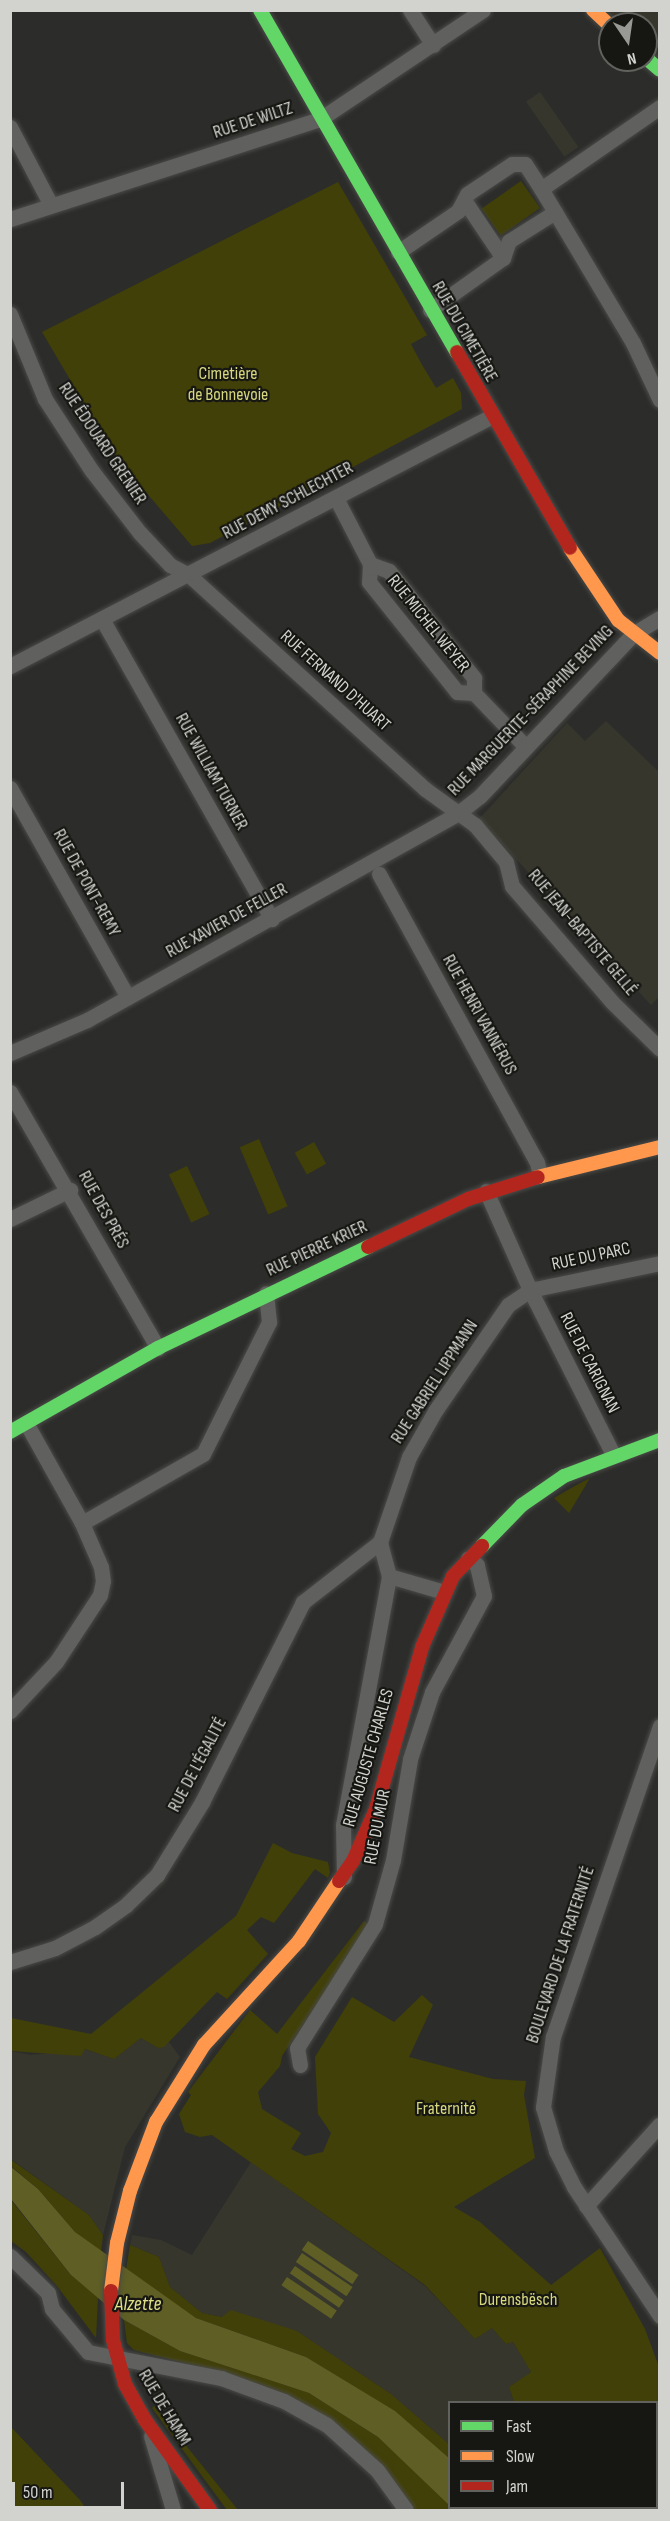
<!DOCTYPE html>
<meta charset="utf-8">
<style>
body{margin:0}
#map{position:relative;width:670px;height:2521px;overflow:hidden;background:#2c2d2a;font-family:"Sofia Sans Condensed",sans-serif}
div>[style]{position:absolute}
.built>*{inset:0;background:#36362c;transform-origin:0 0}
.green>*{inset:0;background:#414008;transform-origin:0 0}
.water>*{inset:0;background:#5e5e25;transform-origin:0 0}
.roads{filter:drop-shadow(0 0 2px #4a4a48) drop-shadow(0 0 2px #4a4a48)}
.street>*{height:15px;margin:-7.5px;padding:0 7.5px;transform-origin:7.5px;border-radius:7.5px;background:#60605e}
.fast>*{height:14px;margin:-7px;padding:0 7px;transform-origin:7px;border-radius:7px;background:#63d668}
.slow>*{height:14px;margin:-7px;padding:0 7px;transform-origin:7px;border-radius:7px;background:#ff974d}
.jam>*{height:14px;margin:-7px;padding:0 7px;transform-origin:7px;border-radius:7px;background:#b3261e}
span{translate:-50% -50%;white-space:nowrap;text-align:center;line-height:1.15;-webkit-text-stroke:4.5px #161613;paint-order:stroke}
.street-label{font-size:18px;color:#d2d3cf}
.park-label{font-size:18px;color:#d7d87e}
.water-label{font-size:20px;color:#e0e186;font-style:italic}
.frame{position:absolute;inset:0;border:12px solid #d2d3cf;pointer-events:none}
.legend{position:absolute;left:448px;top:2401px;width:210px;height:108px;box-sizing:border-box;background:#161613;border:2px solid #61625e;margin:0;padding:8px 10px;list-style:none;font-size:18px;color:#d2d3cf}
.legend li{display:flex;align-items:center;gap:12px;height:30px}
.legend b{width:30px;border:2px solid #61625e}
.north{position:absolute;left:598px;top:12px;width:60px;height:60px;box-sizing:border-box;background:#161613;border:2px solid #61625e;border-radius:50%;rotate:167deg;font-size:16px;font-weight:700;line-height:24px;text-align:center;color:#d2d3cf}
.north::after{content:'';display:block;margin:auto;width:21px;height:27px;background:#989995;clip-path:polygon(50% 0,100% 100%,50% 72%,0 100%)}
.scale{position:absolute;left:12px;top:2482px;width:112px;height:27px;box-sizing:border-box;border:3px solid #d2d3cf;border-top:0;padding-left:8px;font-size:18px;line-height:21px;white-space:nowrap;color:#d2d3cf;-webkit-text-stroke:4px #161613;paint-order:stroke}
</style>
<div id="map">
<div class="built">
<i style="clip-path:polygon(593px 11px,659px 11px,659px 70px,646px 58px,646px 24px,610px 24px)"></i>
<i style="left:540px;top:92px;width:67px;height:17px;rotate:55deg"></i>
<i style="clip-path:polygon(606px 721px,659px 772px,660px 996px,651px 1005px,479px 819px,567px 723px,585px 741px)"></i>
<i style="clip-path:polygon(141px 2038px,158px 2048px,169px 2042px,180px 2057px,125px 2147px,103px 2235px,89px 2215px,11px 2159px,10px 2051px,31px 2055px,84px 2049px,114px 2059px)"></i>
<i style="clip-path:polygon(251px 2162px,425px 2286px,475px 2339px,492px 2328px,506px 2344px,513px 2342px,531px 2372px,509px 2387px,514px 2402px,450px 2402px,449px 2444px,391px 2394px,297px 2331px,202px 2313px,170px 2287px,159px 2257px,130px 2245px,132px 2235px,161px 2240px,192px 2255px)"></i>
</div>
<div class="green">
<i style="left:521px;top:181px;width:33px;height:48px;rotate:55deg"></i>
<i style="clip-path:polygon(338px 182px,427px 335px,411px 344px,421px 363px,436px 388px,453px 378px,461px 393px,462px 409px,210px 543px,192px 546px,115px 456px,42px 332px)"></i>
<i style="left:259px;top:1139px;width:73px;height:21px;rotate:67deg"></i>
<i style="left:314px;top:1142px;width:25px;height:22px;rotate:61deg"></i>
<i style="left:187px;top:1166px;width:53px;height:20px;rotate:65deg"></i>
<i style="clip-path:polygon(590px 1478px,569px 1513px,554px 1498px,573px 1487px)"></i>
<i style="clip-path:polygon(273px 1843px,292px 1853px,328px 1862px,330px 1872px,328px 1878px,315px 1869px,274px 1923px,261px 1917px,247px 1930px,268px 1954px,227px 1999px,217px 1992px,164px 2047px,158px 2048px,141px 2038px,114px 2059px,85px 2049px,81px 2056px,11px 2051px,11px 2018px,91px 2034px,236px 1916px)"></i>
<i style="clip-path:polygon(364px 1921px,369px 1925px,282px 2056px,280px 2066px,258px 2092px,262px 2109px,301px 2133px,291px 2149px,305px 2156px,323px 2152px,331px 2133px,318px 2114px,315px 2057px,352px 1997px,394px 2022px,422px 1995px,433px 2005px,409px 2057px,493px 2079px,526px 2081px,524px 2095px,535px 2158px,454px 2207px,480px 2222px,551px 2285px,600px 2248px,645px 2329px,659px 2367px,659px 2510px,587px 2508px,656px 2508px,656px 2402px,514px 2402px,509px 2387px,531px 2372px,513px 2342px,506px 2344px,492px 2328px,475px 2339px,425px 2285px,212px 2135px,200px 2137px,185px 2132px,179px 2114px,191px 2095px,188px 2092px,250px 2010px,277px 2034px)"></i>
<i style="clip-path:polygon(10px 2159px,89px 2215px,103px 2235px,101px 2253px,75px 2232px,38px 2189px,11px 2166px)"></i>
<i style="clip-path:polygon(10px 2199px,71px 2275px,98px 2297px,96px 2338px,57px 2286px,26px 2252px,11px 2241px)"></i>
<i style="clip-path:polygon(130px 2245px,159px 2257px,170px 2287px,202px 2313px,222px 2317px,231px 2310px,297px 2331px,391px 2394px,449px 2444px,449px 2458px,394px 2411px,306px 2357px,196px 2318px,126px 2270px)"></i>
<i style="clip-path:polygon(124px 2320px,180px 2351px,309px 2393px,378px 2437px,446px 2499px,453px 2510px,413px 2510px,332px 2421px,220px 2372px,134px 2350px,127px 2343px)"></i>
<i style="clip-path:polygon(154px 2406px,238px 2510px,227px 2510px,152px 2408px)"></i>
<i style="clip-path:polygon(11px 2427px,80px 2500px,87px 2510px,11px 2510px)"></i>
</div>
<div class="water">
<i style="clip-path:polygon(10px 2166px,38px 2189px,75px 2232px,196px 2318px,306px 2357px,395px 2411px,449px 2458px,449px 2505px,378px 2437px,309px 2393px,180px 2351px,124px 2320px,71px 2275px,11px 2199px)"></i>
<i style="left:308px;top:2241px;width:61px;height:11px;rotate:34deg"></i>
<i style="left:302px;top:2253px;width:61px;height:11px;rotate:34deg"></i>
<i style="left:295px;top:2266px;width:60px;height:9px;rotate:35deg"></i>
<i style="left:287px;top:2277px;width:60px;height:10px;rotate:34deg"></i>
</div>
<div class="roads">
<div class="street">
<i style="left:410px;top:10px;width:42px;rotate:56.7deg"></i>
<i style="left:10px;top:127px;width:88px;rotate:62.3deg"></i>
<i style="left:464px;top:200px;width:70px;rotate:56.1deg"></i>
<i style="left:555px;top:212px;width:152px;rotate:59.2deg"></i>
<i style="left:633px;top:343px;width:63px;rotate:64.7deg"></i>
<i style="left:10px;top:219px;width:326px;rotate:-17.9deg"></i>
<i style="left:320px;top:119px;width:196px;rotate:-33.8deg"></i>
<i style="left:398px;top:252px;width:73px;rotate:-34.3deg"></i>
<i style="left:458px;top:211px;width:19px;rotate:-62deg"></i>
<i style="left:467px;top:194px;width:54px;rotate:-33.7deg"></i>
<i style="left:512px;top:164px;width:13px"></i>
<i style="left:525px;top:164px;width:30px;rotate:57deg"></i>
<i style="left:430px;top:310px;width:90px;rotate:-35.5deg"></i>
<i style="left:503px;top:258px;width:18px;rotate:-71deg"></i>
<i style="left:509px;top:241px;width:54px;rotate:-32.2deg"></i>
<i style="left:555px;top:212px;width:27px;rotate:-121deg"></i>
<i style="left:541px;top:189px;width:145px;rotate:-34.6deg"></i>
<i style="left:10px;top:314px;width:92px;rotate:67.6deg"></i>
<i style="left:45px;top:399px;width:86px;rotate:56.9deg"></i>
<i style="left:92px;top:471px;width:78px;rotate:52.3deg"></i>
<i style="left:140px;top:533px;width:44px;rotate:46.8deg"></i>
<i style="left:170px;top:565px;width:21px;rotate:28deg"></i>
<i style="left:189px;top:575px;width:319px;rotate:42.2deg"></i>
<i style="left:425px;top:789px;width:62px;rotate:35.8deg"></i>
<i style="left:475px;top:825px;width:48px;rotate:50deg"></i>
<i style="left:506px;top:862px;width:25px;rotate:76deg"></i>
<i style="left:512px;top:886px;width:153px;rotate:49.2deg"></i>
<i style="left:612px;top:1002px;width:67px;rotate:44.4deg"></i>
<i style="left:336px;top:498px;width:74px;rotate:62.7deg"></i>
<i style="left:370px;top:564px;width:18px;rotate:93deg"></i>
<i style="left:369px;top:582px;width:141px;rotate:51.3deg"></i>
<i style="left:457px;top:692px;width:17px;rotate:3deg"></i>
<i style="left:474px;top:693px;width:72px;rotate:46.1deg"></i>
<i style="left:370px;top:564px;width:20px;rotate:20deg"></i>
<i style="left:389px;top:571px;width:137px;rotate:51.5deg"></i>
<i style="left:474px;top:678px;width:15px;rotate:90deg"></i>
<i style="left:102px;top:619px;width:345px;rotate:60.5deg"></i>
<i style="left:10px;top:666px;width:543px;rotate:-27.41deg"></i>
<i style="left:10px;top:788px;width:240px;rotate:60.6deg"></i>
<i style="left:379px;top:874px;width:328px;rotate:61.3deg"></i>
<i style="left:537px;top:1162px;width:14px;rotate:78deg"></i>
<i style="left:10px;top:1053px;width:84px;rotate:-23.2deg"></i>
<i style="left:87px;top:1020px;width:423px;rotate:-29.1deg"></i>
<i style="left:457px;top:814px;width:29px;rotate:-38deg"></i>
<i style="left:480px;top:796px;width:223px;rotate:-46.6deg"></i>
<i style="left:633px;top:634px;width:31px;rotate:-31deg"></i>
<i style="left:10px;top:1092px;width:296px;rotate:60deg"></i>
<i style="left:486px;top:1191px;width:108px;rotate:66deg"></i>
<i style="left:530px;top:1290px;width:184px;rotate:63.2deg"></i>
<i style="left:10px;top:1219px;width:67px;rotate:-25.8deg"></i>
<i style="left:82px;top:1523px;width:139px;rotate:-29.7deg"></i>
<i style="left:203px;top:1454px;width:148px;rotate:-63.4deg"></i>
<i style="left:269px;top:1322px;width:29px;rotate:-96deg"></i>
<i style="left:389px;top:1576px;width:57px;rotate:16.2deg"></i>
<i style="left:10px;top:1711px;width:67px;rotate:-46.8deg"></i>
<i style="left:56px;top:1662px;width:80px;rotate:-56.7deg"></i>
<i style="left:100px;top:1595px;width:14px;rotate:-78deg"></i>
<i style="left:103px;top:1581px;width:14px;rotate:-98deg"></i>
<i style="left:101px;top:1567px;width:48px;rotate:-113.4deg"></i>
<i style="left:82px;top:1523px;width:115px;rotate:-119.2deg"></i>
<i style="left:660px;top:1726px;width:328px;rotate:109deg"></i>
<i style="left:553px;top:2036px;width:72px;rotate:98deg"></i>
<i style="left:543px;top:2107px;width:46px;rotate:73.5deg"></i>
<i style="left:556px;top:2151px;width:40px;rotate:63.4deg"></i>
<i style="left:574px;top:2187px;width:155px;rotate:56.3deg"></i>
<i style="left:344px;top:1877px;width:52px;rotate:-91.1deg"></i>
<i style="left:343px;top:1825px;width:253px;rotate:-79.5deg"></i>
<i style="left:389px;top:1576px;width:35px;rotate:-105deg"></i>
<i style="left:380px;top:1542px;width:90px;rotate:-71.2deg"></i>
<i style="left:409px;top:1457px;width:53px;rotate:-60.5deg"></i>
<i style="left:435px;top:1411px;width:129px;rotate:-55.4deg"></i>
<i style="left:508px;top:1305px;width:27px;rotate:-34deg"></i>
<i style="left:530px;top:1290px;width:133px;rotate:-11.7deg"></i>
<i style="left:10px;top:1962px;width:47px;rotate:-17.3deg"></i>
<i style="left:55px;top:1948px;width:45px;rotate:-27.7deg"></i>
<i style="left:95px;top:1927px;width:38px;rotate:-35deg"></i>
<i style="left:126px;top:1905px;width:43px;rotate:-44.1deg"></i>
<i style="left:157px;top:1875px;width:86px;rotate:-58.3deg"></i>
<i style="left:202px;top:1802px;width:224px;rotate:-63.2deg"></i>
<i style="left:303px;top:1602px;width:98px;rotate:-37.9deg"></i>
<i style="left:300px;top:2065px;width:17px;rotate:-100deg"></i>
<i style="left:297px;top:2048px;width:146px;rotate:-57.8deg"></i>
<i style="left:375px;top:1924px;width:66px;rotate:-74.3deg"></i>
<i style="left:393px;top:1860px;width:102px;rotate:-80.4deg"></i>
<i style="left:410px;top:1759px;width:71px;rotate:-71.8deg"></i>
<i style="left:432px;top:1692px;width:109px;rotate:-61.6deg"></i>
<i style="left:484px;top:1596px;width:32px;rotate:-103deg"></i>
<i style="left:477px;top:1565px;width:11px;rotate:-142deg"></i>
<i style="left:586px;top:2206px;width:110px;rotate:-47.9deg"></i>
<i style="left:10px;top:2256px;width:53px;rotate:44.2deg"></i>
<i style="left:48px;top:2293px;width:16px;rotate:76deg"></i>
<i style="left:52px;top:2309px;width:56px;rotate:50.1deg"></i>
<i style="left:88px;top:2352px;width:136px;rotate:11.1deg"></i>
<i style="left:221px;top:2378px;width:67px;rotate:20.1deg"></i>
<i style="left:284px;top:2401px;width:49px;rotate:29.2deg"></i>
<i style="left:327px;top:2425px;width:67px;rotate:42deg"></i>
<i style="left:377px;top:2470px;width:49px;rotate:54.1deg"></i>
<i style="left:151px;top:2436px;width:77px;rotate:73.4deg"></i>
</div>
<div class="fast">
<i style="left:260px;top:10px;width:395px;rotate:60.1deg"></i>
<i style="left:646px;top:58px;width:18px;rotate:41deg"></i>
<i style="left:10px;top:1432px;width:170px;rotate:-29.6deg"></i>
<i style="left:158px;top:1348px;width:233px;rotate:-25.7deg"></i>
<i style="left:482px;top:1546px;width:57px;rotate:-45.7deg"></i>
<i style="left:522px;top:1505px;width:51px;rotate:-34.6deg"></i>
<i style="left:564px;top:1476px;width:103px;rotate:-20.6deg"></i>
</div>
<div class="slow">
<i style="left:593px;top:10px;width:23px;rotate:43deg"></i>
<i style="left:570px;top:548px;width:87px;rotate:56.3deg"></i>
<i style="left:618px;top:620px;width:53px;rotate:38.2deg"></i>
<i style="left:538px;top:1177px;width:126px;rotate:-13.8deg"></i>
<i style="left:111px;top:2291px;width:48px;rotate:-82.9deg"></i>
<i style="left:117px;top:2243px;width:54px;rotate:-76deg"></i>
<i style="left:130px;top:2191px;width:74px;rotate:-69.4deg"></i>
<i style="left:156px;top:2122px;width:91px;rotate:-58.1deg"></i>
<i style="left:204px;top:2045px;width:141px;rotate:-47.6deg"></i>
<i style="left:299px;top:1941px;width:72px;rotate:-56.3deg"></i>
</div>
<div class="jam">
<i style="left:457px;top:352px;width:226px;rotate:60deg"></i>
<i style="left:368px;top:1247px;width:111px;rotate:-25.6deg"></i>
<i style="left:468px;top:1199px;width:73px;rotate:-17.4deg"></i>
<i style="left:339px;top:1881px;width:24px;rotate:-55deg"></i>
<i style="left:353px;top:1861px;width:57px;rotate:-66.1deg"></i>
<i style="left:376px;top:1809px;width:168px;rotate:-74.1deg"></i>
<i style="left:422px;top:1647px;width:77px;rotate:-66.4deg"></i>
<i style="left:453px;top:1576px;width:42px;rotate:-46deg"></i>
<i style="left:111px;top:2291px;width:49px;rotate:87.7deg"></i>
<i style="left:113px;top:2340px;width:46px;rotate:74.7deg"></i>
<i style="left:125px;top:2384px;width:41px;rotate:60.9deg"></i>
<i style="left:145px;top:2420px;width:111px;rotate:54.2deg"></i>
</div>
</div>
<div class="street-label">
<span style="left:253px;top:121px;rotate:-18deg">RUE DE WILTZ</span>
<span style="left:464px;top:332px;rotate:60deg">RUE DU CIMETIÈRE</span>
<span style="left:102px;top:444px;rotate:56deg">RUE ÉDOUARD GRENIER</span>
<span style="left:288px;top:501px;rotate:-28deg">RUE DEMY SCHLECHTER</span>
<span style="left:428px;top:624px;rotate:51deg">RUE MICHEL WEYER</span>
<span style="left:335px;top:681px;rotate:42deg">RUE FERNAND D'HUART</span>
<span style="left:531px;top:711px;rotate:-46deg">RUE MARGUERITE-SÉRAPHINE BEVING</span>
<span style="left:211px;top:772px;rotate:61deg">RUE WILLIAM TURNER</span>
<span style="left:86px;top:883px;rotate:61deg">RUE DE PONT-REMY</span>
<span style="left:227px;top:921px;rotate:-29deg">RUE XAVIER DE FELLER</span>
<span style="left:582px;top:933px;rotate:50deg">RUE JEAN-BAPTISTE GELLÉ</span>
<span style="left:479px;top:1015px;rotate:61deg">RUE HENRI VANNÉRUS</span>
<span style="left:103px;top:1210px;rotate:61deg">RUE DES PRÉS</span>
<span style="left:317px;top:1249px;rotate:-25deg">RUE PIERRE KRIER</span>
<span style="left:591px;top:1257px;rotate:-12deg">RUE DU PARC</span>
<span style="left:589px;top:1363px;rotate:63deg">RUE DE CARIGNAN</span>
<span style="left:435px;top:1382px;rotate:-57deg">RUE GABRIEL LIPPMANN</span>
<span style="left:369px;top:1758px;rotate:-74deg">RUE AUGUSTE CHARLES</span>
<span style="left:198px;top:1765px;rotate:-62deg">RUE DE L'ÉGALITÉ</span>
<span style="left:378px;top:1827px;rotate:-79deg">RUE DU MUR</span>
<span style="left:561px;top:1955px;rotate:-72deg">BOULEVARD DE LA FRATERNITÉ</span>
<span style="left:164px;top:2408px;rotate:59deg">RUE DE HAMM</span>
</div>
<div class="park-label">
<span style="left:228px;top:385px">Cimetière<br>de Bonnevoie</span>
<span style="left:446px;top:2109px">Fraternité</span>
<span style="left:518px;top:2300px">Durensbësch</span>
</div>
<div class="water-label">
<span style="left:138px;top:2304px">Alzette</span>
</div>
<div class="frame"></div>
<ul class="legend">
<li><b style="height:8px;background:#63d668"></b>Fast</li>
<li><b style="height:8px;background:#ff974d"></b>Slow</li>
<li><b style="height:8px;background:#b3261e"></b>Jam</li>
</ul>
<div class="north">N</div>
<div class="scale">50 m</div>
</div>
